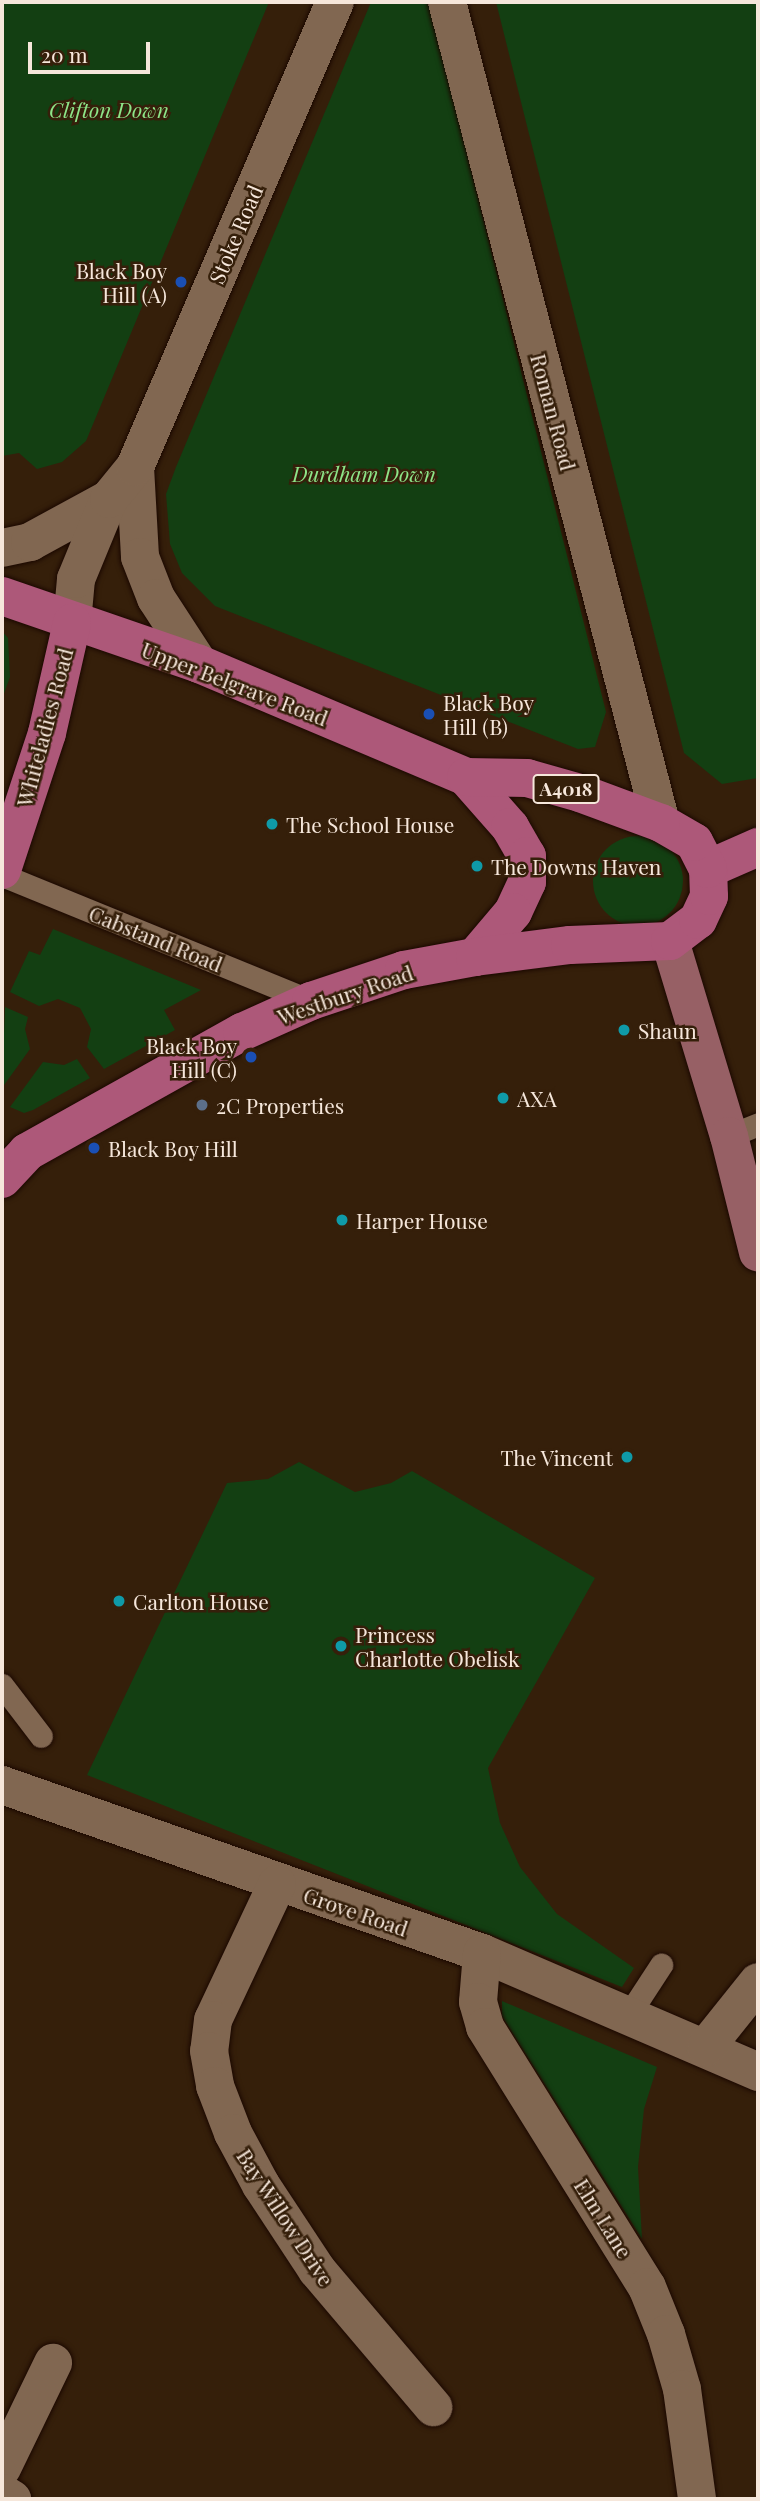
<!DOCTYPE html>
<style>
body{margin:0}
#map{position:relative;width:760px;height:2501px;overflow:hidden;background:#351f0a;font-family:"Playfair Display",serif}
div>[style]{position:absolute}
.green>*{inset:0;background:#133f12}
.round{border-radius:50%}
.roads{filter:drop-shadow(0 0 2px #1b0800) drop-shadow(0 0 2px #1b0800)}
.service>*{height:23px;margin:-11.5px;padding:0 11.5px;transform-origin:11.5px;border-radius:11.5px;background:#816751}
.minor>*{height:38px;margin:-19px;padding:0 19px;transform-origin:19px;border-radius:19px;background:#816751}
.secondary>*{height:38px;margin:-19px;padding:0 19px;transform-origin:19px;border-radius:19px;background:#976065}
.primary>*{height:38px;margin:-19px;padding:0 19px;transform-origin:19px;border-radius:19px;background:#ad5879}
.dots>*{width:19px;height:19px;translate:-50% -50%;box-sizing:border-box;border:4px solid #351f0a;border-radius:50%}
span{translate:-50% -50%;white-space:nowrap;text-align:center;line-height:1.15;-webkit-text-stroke:5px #351f0a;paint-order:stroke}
.shield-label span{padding:2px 5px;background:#351f0a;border:2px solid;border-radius:5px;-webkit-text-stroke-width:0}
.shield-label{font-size:19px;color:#f6e7db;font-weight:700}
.park-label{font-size:21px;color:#8de588;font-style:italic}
.street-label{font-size:21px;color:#f6e7db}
.poi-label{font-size:21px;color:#f6e7db}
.right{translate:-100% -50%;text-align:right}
.left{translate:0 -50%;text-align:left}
.frame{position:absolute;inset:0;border:4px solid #f6e7db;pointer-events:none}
.scale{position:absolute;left:28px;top:42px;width:122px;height:32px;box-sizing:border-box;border:4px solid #f6e7db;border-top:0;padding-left:9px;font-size:21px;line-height:24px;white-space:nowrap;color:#f6e7db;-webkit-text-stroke:5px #351f0a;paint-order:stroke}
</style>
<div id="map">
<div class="green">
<i style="clip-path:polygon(2px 2px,269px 2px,86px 441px,62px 462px,37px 469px,19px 453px,2px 456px)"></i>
<i style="clip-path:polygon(371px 2px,429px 2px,606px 712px,595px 747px,578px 749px,215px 606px,182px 573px,170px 544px,166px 494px,176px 467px)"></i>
<i style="clip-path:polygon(496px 2px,758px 2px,758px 778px,722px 784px,684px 753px)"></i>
<i style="clip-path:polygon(2px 631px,8px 638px,10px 677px,2px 699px)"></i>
<i class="round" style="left:593px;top:836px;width:90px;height:90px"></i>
<i style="clip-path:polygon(53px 929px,201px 990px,164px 1010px,175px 1030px,104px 1069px,87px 1047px,91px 1029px,80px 1008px,58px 999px,39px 1006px,10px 992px,29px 951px,40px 955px)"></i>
<i style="clip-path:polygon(5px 1007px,28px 1017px,25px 1029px,30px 1049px,2px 1088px)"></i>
<i style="clip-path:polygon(77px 1059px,90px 1078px,33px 1110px,24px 1113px,10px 1107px,43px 1062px,64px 1065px)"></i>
<i style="clip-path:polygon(299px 1462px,355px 1492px,391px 1483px,412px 1471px,595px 1578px,488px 1768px,500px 1823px,520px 1867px,557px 1914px,634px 1968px,622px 1987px,87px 1775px,227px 1483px,268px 1479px)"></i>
<i style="clip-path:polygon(502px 2001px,657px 2067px,644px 2109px,638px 2167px,642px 2239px,502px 2016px)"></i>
</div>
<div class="roads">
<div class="service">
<i style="left:2px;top:875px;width:334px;rotate:22.2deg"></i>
<i style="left:729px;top:1136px;width:31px;rotate:-22deg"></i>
<i style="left:2px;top:1685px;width:64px;rotate:52.6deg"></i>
<i style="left:629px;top:2014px;width:59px;rotate:-56.9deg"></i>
</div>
<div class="minor">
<i style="left:447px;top:2px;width:848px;rotate:75.39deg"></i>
<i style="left:135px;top:467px;width:90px;rotate:86.8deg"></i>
<i style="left:140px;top:557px;width:44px;rotate:68.7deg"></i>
<i style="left:156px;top:598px;width:79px;rotate:56.9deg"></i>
<i style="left:2px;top:548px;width:29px;rotate:-12deg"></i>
<i style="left:30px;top:542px;width:90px;rotate:-28.6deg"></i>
<i style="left:72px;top:623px;width:44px;rotate:-84.8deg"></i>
<i style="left:76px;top:579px;width:87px;rotate:-67.6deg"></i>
<i style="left:109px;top:499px;width:41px;rotate:-50.9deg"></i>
<i style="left:135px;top:467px;width:506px;rotate:-66.73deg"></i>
<i style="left:2px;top:1785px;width:509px;rotate:19.29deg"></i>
<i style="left:482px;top:1953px;width:301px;rotate:23.3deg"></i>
<i style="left:277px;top:1884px;width:150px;rotate:115.2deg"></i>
<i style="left:213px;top:2020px;width:31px;rotate:97deg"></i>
<i style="left:209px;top:2051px;width:36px;rotate:80deg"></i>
<i style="left:215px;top:2086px;width:50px;rotate:69deg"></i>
<i style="left:233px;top:2133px;width:59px;rotate:61.7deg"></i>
<i style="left:261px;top:2185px;width:102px;rotate:56.6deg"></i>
<i style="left:317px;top:2270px;width:180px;rotate:49.7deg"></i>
<i style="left:482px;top:1953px;width:49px;rotate:94.7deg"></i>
<i style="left:478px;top:2002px;width:26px;rotate:74deg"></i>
<i style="left:485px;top:2027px;width:306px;rotate:58.1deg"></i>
<i style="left:647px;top:2287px;width:51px;rotate:68deg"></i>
<i style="left:666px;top:2334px;width:57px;rotate:73.8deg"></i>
<i style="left:682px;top:2389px;width:111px;rotate:82.2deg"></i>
<i style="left:706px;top:2047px;width:83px;rotate:-51.3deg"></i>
<i style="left:2px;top:2468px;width:117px;rotate:-64.1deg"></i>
<i style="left:2px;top:2493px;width:12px;rotate:31deg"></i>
</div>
<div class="secondary">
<i style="left:670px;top:941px;width:204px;rotate:73.2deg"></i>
<i style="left:729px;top:1136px;width:120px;rotate:76deg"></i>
</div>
<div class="primary">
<i style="left:2px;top:596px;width:208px;rotate:19deg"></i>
<i style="left:199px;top:664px;width:290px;rotate:22.9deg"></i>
<i style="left:466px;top:777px;width:67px;rotate:48.7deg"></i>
<i style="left:510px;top:827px;width:34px;rotate:60deg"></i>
<i style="left:527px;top:856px;width:26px;rotate:90deg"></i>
<i style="left:527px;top:882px;width:33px;rotate:115deg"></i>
<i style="left:513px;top:912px;width:59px;rotate:130.2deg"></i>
<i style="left:708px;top:869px;width:55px;rotate:-23.7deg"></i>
<i style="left:2px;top:870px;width:144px;rotate:-71.8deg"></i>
<i style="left:47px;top:733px;width:113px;rotate:-77.2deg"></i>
<i style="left:2px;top:1179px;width:37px;rotate:-47deg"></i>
<i style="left:27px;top:1152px;width:246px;rotate:-29.2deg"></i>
<i style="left:242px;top:1032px;width:76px;rotate:-24.2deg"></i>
<i style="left:311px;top:1001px;width:98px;rotate:-18.4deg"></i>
<i style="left:404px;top:970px;width:72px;rotate:-10.4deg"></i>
<i style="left:475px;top:957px;width:96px;rotate:-7.2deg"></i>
<i style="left:570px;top:945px;width:100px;rotate:-2.3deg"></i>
<i style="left:670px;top:941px;width:35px;rotate:-37deg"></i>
<i style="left:698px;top:920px;width:26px;rotate:-65deg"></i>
<i style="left:709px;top:896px;width:27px;rotate:-92deg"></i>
<i style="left:708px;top:869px;width:30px;rotate:-117deg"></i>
<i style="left:694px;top:842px;width:38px;rotate:-150deg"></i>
<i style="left:661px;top:823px;width:86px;rotate:-159.7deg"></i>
<i style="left:580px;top:793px;width:55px;rotate:-164.2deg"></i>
<i style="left:527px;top:778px;width:61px;rotate:-179.1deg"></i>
</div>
</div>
<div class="dots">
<i style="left:181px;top:282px;background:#1a4fb4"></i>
<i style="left:429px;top:714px;background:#1a4fb4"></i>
<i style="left:272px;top:824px;background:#0f9aa8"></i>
<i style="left:477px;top:866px;background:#0f9aa8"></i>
<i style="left:624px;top:1030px;background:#0f9aa8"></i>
<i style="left:251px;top:1057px;background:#1a4fb4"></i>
<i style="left:503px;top:1098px;background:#0f9aa8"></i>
<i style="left:202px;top:1105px;background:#5c6f8a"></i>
<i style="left:94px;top:1148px;background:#1a4fb4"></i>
<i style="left:342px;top:1220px;background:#0f9aa8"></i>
<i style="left:627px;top:1457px;background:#0f9aa8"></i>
<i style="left:119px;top:1601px;background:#0f9aa8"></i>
<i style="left:341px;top:1646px;background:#0f9aa8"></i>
</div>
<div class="shield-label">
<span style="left:566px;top:789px">A4018</span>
</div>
<div class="park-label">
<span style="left:109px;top:109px">Clifton Down</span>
<span style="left:364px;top:473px">Durdham Down</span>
</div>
<div class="street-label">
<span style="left:235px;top:234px;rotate:-67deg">Stoke Road</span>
<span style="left:554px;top:412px;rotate:75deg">Roman Road</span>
<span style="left:235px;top:683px;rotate:21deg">Upper Belgrave Road</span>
<span style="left:44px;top:727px;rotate:-75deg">Whiteladies Road</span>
<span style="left:156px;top:938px;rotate:22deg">Cabstand Road</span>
<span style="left:345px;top:994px;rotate:-19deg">Westbury Road</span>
<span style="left:356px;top:1911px;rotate:19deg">Grove Road</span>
<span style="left:286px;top:2217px;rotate:57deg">Bay Willow Drive</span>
<span style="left:604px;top:2218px;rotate:58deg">Elm Lane</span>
</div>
<div class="poi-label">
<span class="right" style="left:167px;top:282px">Black Boy<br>Hill (A)</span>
<span class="left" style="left:443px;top:714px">Black Boy<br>Hill (B)</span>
<span class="left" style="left:286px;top:824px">The School House</span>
<span class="left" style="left:491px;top:866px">The Downs Haven</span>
<span class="left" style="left:638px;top:1030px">Shaun</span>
<span class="right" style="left:237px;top:1057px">Black Boy<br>Hill (C)</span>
<span class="left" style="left:517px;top:1098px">AXA</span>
<span class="left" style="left:216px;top:1105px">2C Properties</span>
<span class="left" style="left:108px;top:1148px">Black Boy Hill</span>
<span class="left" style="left:356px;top:1220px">Harper House</span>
<span class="right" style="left:613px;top:1457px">The Vincent</span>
<span class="left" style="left:133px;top:1601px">Carlton House</span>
<span class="left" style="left:355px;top:1646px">Princess<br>Charlotte Obelisk</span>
</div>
<div class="frame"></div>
<div class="scale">20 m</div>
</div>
